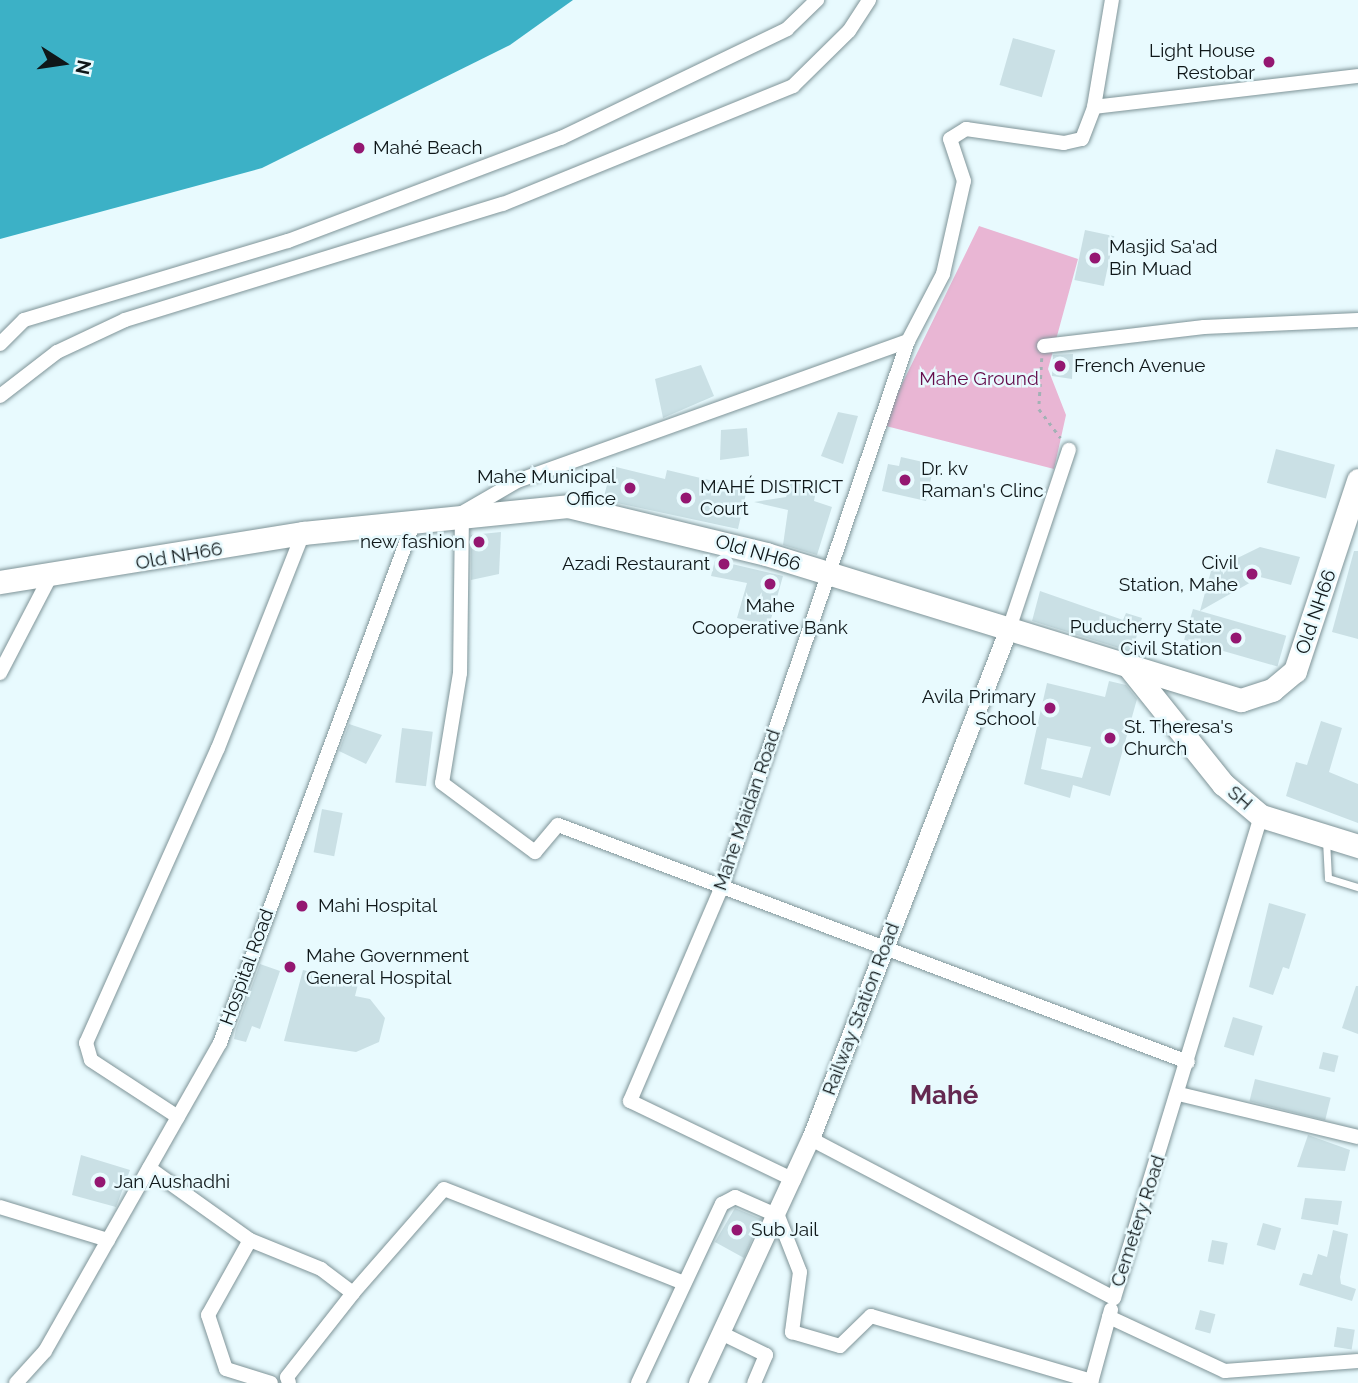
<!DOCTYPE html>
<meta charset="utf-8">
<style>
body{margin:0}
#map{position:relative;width:1358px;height:1383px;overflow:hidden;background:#e8fafe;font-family:Raleway,sans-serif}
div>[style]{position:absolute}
.green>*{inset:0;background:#e9b6d4}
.water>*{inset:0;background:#3cb1c6}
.building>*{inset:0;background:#cae0e5;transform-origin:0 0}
.path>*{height:2.5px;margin-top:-1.25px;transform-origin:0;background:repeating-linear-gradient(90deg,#a3b1b5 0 3.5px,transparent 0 8.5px)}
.roads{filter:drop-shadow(0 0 2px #7f9498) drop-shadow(0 0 2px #7f9498)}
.service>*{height:7px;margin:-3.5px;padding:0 3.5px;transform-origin:3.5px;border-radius:3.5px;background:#fff}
.minor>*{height:14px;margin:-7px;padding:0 7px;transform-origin:7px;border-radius:7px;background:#fff}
.tertiary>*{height:18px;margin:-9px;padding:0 9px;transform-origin:9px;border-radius:9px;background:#fff}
.primary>*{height:23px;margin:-11.5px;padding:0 11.5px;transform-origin:11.5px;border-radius:11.5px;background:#fff}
.dots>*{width:19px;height:19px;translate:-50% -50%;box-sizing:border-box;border:4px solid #e8fafe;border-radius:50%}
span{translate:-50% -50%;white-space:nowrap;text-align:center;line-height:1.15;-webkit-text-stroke:5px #e8fafe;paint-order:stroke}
.poi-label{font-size:19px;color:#0f1719}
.right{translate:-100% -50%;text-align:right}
.left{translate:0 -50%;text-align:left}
.park-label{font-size:19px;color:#640c4b}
.street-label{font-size:19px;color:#0f1719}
.district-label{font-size:26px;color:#642850;font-weight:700}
.north{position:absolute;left:28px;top:28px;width:70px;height:70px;-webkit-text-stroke:5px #e8fafe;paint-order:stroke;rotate:102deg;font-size:19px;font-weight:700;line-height:28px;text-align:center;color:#0f1719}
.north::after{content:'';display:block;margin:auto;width:24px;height:32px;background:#0f1719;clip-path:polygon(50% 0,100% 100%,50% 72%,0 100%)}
</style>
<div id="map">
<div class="green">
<i style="clip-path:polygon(979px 226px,1078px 259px,1048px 369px,1066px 415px,1054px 469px,882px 425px)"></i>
</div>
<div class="water">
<i style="clip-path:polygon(0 0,573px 0,510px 45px,262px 168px,0 239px)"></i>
</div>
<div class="building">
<i style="left:1013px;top:38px;width:44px;height:49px;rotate:16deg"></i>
<i style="left:1085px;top:230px;width:30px;height:51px;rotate:12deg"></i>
<i style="clip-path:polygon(1073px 354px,1072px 379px,1052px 376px,1053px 355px)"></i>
<i style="clip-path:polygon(701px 365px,714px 396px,663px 418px,655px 379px)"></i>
<i style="clip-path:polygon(838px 412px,858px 416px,843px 464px,821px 456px)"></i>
<i style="clip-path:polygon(747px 428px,749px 456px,720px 460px,721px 430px)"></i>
<i style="left:1276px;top:449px;width:61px;height:35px;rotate:15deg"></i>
<i style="clip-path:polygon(901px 457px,923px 462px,921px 471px,932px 474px,926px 501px,882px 491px,888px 464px,899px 466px)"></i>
<i style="clip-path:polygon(612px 466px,665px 479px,667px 470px,747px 489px,738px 529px,603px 500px)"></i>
<i style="clip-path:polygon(792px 479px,817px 485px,814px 501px,832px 507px,817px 555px,783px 545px,788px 510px,754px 502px,786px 497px)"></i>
<i style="clip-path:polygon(501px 532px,499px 574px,471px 580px,471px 535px)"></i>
<i style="clip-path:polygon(1260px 547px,1300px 557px,1291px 585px,1260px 577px,1200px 611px,1211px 571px)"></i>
<i style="clip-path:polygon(1354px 551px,1358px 551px,1358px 639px,1332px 632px)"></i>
<i style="clip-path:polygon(715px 560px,783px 576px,769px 626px,737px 618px,747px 583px,711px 576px)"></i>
<i style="clip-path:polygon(1040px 591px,1123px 620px,1126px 613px,1142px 618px,1132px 652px,1032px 621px)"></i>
<i style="left:1193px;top:609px;width:97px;height:32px;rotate:16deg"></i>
<i style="clip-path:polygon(evenodd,1109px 681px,1126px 685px,1137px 699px,1110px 796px,1073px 785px,1070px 798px,1024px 784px,1047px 683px,1105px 697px,1109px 681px,1047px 738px,1091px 747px,1082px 778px,1041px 769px,1047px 738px)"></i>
<i style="clip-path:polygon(1321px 721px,1342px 728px,1329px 772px,1358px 784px,1358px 823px,1286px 796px,1296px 762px,1307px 765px)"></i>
<i style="clip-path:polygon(349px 724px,382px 735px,366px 764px,339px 751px)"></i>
<i style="left:402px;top:728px;width:31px;height:55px;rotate:7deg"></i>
<i style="left:322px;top:809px;width:21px;height:44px;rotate:11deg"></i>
<i style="clip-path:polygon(1269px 903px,1306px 914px,1289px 969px,1283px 967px,1273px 995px,1249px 987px)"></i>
<i style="clip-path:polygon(260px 964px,280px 971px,260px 1029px,252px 1026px,246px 1042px,234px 1039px,236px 1029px)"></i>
<i style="clip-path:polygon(303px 970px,358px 984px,355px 996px,370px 999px,385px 1018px,379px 1042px,356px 1052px,284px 1041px)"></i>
<i style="clip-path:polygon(1356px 986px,1358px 986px,1358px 1034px,1342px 1028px)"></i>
<i style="left:1233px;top:1017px;width:31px;height:31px;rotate:17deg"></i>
<i style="left:1323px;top:1052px;width:16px;height:17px;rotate:14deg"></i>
<i style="left:1255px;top:1079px;width:78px;height:23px;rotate:14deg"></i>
<i style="clip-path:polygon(1308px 1135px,1350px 1150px,1345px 1171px,1297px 1167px)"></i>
<i style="clip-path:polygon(81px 1155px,130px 1170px,116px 1207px,72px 1195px)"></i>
<i style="clip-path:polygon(1305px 1198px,1342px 1201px,1338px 1225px,1301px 1219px)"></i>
<i style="clip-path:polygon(735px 1208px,761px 1219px,744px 1258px,715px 1242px)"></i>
<i style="left:1263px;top:1223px;width:19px;height:23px;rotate:16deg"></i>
<i style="clip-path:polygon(1333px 1230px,1348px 1234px,1340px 1277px,1341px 1284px,1356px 1289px,1352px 1301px,1299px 1285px,1303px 1273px,1312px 1275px,1318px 1254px,1327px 1257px)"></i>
<i style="left:1212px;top:1240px;width:16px;height:22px;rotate:11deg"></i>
<i style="left:1200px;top:1310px;width:16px;height:20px;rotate:15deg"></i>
<i style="left:1337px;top:1327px;width:18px;height:20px;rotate:9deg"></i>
</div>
<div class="path">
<i style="left:1042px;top:358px;width:51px;rotate:93.4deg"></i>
<i style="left:1039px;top:409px;width:36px;rotate:53deg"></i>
</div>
<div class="roads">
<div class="service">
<i style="left:1326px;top:840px;width:38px;rotate:87deg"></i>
<i style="left:1328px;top:878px;width:31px;rotate:17deg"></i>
</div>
<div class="minor">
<i style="left:1094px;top:107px;width:266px;rotate:-6.7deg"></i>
<i style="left:908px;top:341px;width:413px;rotate:160.3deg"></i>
<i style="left:519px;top:480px;width:66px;rotate:149.9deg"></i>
<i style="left:462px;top:513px;width:160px;rotate:90.7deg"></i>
<i style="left:460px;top:673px;width:111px;rotate:99.3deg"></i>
<i style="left:442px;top:783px;width:116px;rotate:36.6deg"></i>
<i style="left:535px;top:852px;width:35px;rotate:-50deg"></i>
<i style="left:558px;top:825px;width:673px;rotate:20.62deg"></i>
<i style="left:0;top:344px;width:34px;rotate:-45deg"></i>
<i style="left:24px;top:320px;width:276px;rotate:-16.7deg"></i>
<i style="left:288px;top:241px;width:292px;rotate:-20.7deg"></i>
<i style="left:561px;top:138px;width:251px;rotate:-25.7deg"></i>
<i style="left:787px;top:29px;width:42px;rotate:-44deg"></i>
<i style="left:1044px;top:346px;width:161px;rotate:-6.8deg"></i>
<i style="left:1204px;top:327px;width:154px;rotate:-2.6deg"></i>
<i style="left:0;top:396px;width:72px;rotate:-37.7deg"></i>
<i style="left:57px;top:352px;width:75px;rotate:-25.2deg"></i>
<i style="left:125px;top:320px;width:395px;rotate:-17.1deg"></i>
<i style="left:503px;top:204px;width:313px;rotate:-22.1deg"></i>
<i style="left:793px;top:86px;width:78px;rotate:-44.5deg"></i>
<i style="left:849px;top:31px;width:37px;rotate:-57deg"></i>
<i style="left:1009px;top:629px;width:189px;rotate:-71.5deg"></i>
<i style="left:0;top:673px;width:106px;rotate:-62.5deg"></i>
<i style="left:1179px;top:1094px;width:184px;rotate:13.5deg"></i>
<i style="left:178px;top:1117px;width:104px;rotate:-146.8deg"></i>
<i style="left:91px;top:1060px;width:18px;rotate:-106deg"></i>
<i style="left:86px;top:1043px;width:323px;rotate:-65.9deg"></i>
<i style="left:218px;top:748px;width:231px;rotate:-68.4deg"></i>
<i style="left:811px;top:1139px;width:342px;rotate:27.7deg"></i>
<i style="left:1114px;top:1298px;width:504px;rotate:-73.04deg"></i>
<i style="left:149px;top:1168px;width:124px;rotate:35.5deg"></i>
<i style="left:250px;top:1240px;width:77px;rotate:22.2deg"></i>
<i style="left:321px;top:1269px;width:40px;rotate:37deg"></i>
<i style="left:353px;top:1293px;width:138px;rotate:-48.8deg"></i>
<i style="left:444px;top:1189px;width:258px;rotate:21.4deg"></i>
<i style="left:794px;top:1180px;width:182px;rotate:-154.3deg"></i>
<i style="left:630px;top:1101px;width:231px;rotate:-66.8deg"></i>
<i style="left:721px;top:889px;width:579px;rotate:-71.16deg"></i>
<i style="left:908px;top:341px;width:76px;rotate:-62.4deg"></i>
<i style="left:943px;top:274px;width:95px;rotate:-77.3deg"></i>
<i style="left:964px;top:181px;width:44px;rotate:-108.4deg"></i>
<i style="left:950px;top:139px;width:19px;rotate:-32deg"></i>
<i style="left:966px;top:129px;width:99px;rotate:8.1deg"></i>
<i style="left:1064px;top:143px;width:18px;rotate:-13deg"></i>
<i style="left:1082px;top:139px;width:34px;rotate:-69deg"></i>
<i style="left:1094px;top:107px;width:109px;rotate:-80.5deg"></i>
<i style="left:0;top:1207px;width:113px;rotate:17deg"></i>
<i style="left:250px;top:1240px;width:86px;rotate:119.2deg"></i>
<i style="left:208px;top:1315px;width:57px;rotate:71.6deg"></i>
<i style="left:226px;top:1369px;width:47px;rotate:17.3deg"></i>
<i style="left:1109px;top:1317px;width:128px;rotate:25deg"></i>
<i style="left:1225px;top:1371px;width:133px;rotate:-4.3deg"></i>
<i style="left:723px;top:1334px;width:48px;rotate:26deg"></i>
<i style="left:766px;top:1355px;width:30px;rotate:113deg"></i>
<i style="left:16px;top:1383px;width:43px;rotate:-47.8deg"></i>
<i style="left:45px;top:1351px;width:354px;rotate:-60.4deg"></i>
<i style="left:220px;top:1043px;width:559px;rotate:-69.59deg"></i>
<i style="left:289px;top:1383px;width:6px;rotate:-108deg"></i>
<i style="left:287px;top:1377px;width:107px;rotate:-51.8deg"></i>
<i style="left:638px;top:1383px;width:198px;rotate:-64.9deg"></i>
<i style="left:722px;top:1204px;width:15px;rotate:-28deg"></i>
<i style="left:735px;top:1197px;width:47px;rotate:23.8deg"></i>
<i style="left:778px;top:1216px;width:60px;rotate:68.6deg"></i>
<i style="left:800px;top:1272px;width:61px;rotate:97.6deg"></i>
<i style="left:792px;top:1332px;width:50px;rotate:16.3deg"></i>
<i style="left:840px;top:1346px;width:43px;rotate:-44.1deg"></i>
<i style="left:871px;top:1316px;width:230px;rotate:16.4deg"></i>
<i style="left:1091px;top:1383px;width:76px;rotate:-74.7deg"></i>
</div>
<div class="tertiary">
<i style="left:698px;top:1383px;width:269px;rotate:-65.2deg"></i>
<i style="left:811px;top:1139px;width:547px;rotate:-68.78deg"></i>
</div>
<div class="primary">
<i style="left:0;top:582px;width:307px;rotate:-9.2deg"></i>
<i style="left:303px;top:533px;width:266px;rotate:-5.8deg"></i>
<i style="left:568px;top:506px;width:204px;rotate:13.6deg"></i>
<i style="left:766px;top:554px;width:497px;rotate:17.1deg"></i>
<i style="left:1241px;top:700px;width:33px;rotate:-18deg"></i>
<i style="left:1272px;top:690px;width:30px;rotate:-40deg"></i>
<i style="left:1295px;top:671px;width:201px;rotate:-71.7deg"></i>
<i style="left:1130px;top:668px;width:149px;rotate:51.3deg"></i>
<i style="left:1223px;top:784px;width:50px;rotate:40.1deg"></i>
<i style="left:1261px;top:816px;width:102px;rotate:17.2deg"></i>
</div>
</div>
<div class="dots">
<i style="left:1269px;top:62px;background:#941771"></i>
<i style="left:359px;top:148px;background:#941771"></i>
<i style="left:1095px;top:258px;background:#941771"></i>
<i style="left:1060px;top:366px;background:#941771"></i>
<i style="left:905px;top:480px;background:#941771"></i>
<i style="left:630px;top:488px;background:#941771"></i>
<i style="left:686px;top:498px;background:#941771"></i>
<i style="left:479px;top:542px;background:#941771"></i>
<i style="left:724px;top:564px;background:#941771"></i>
<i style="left:1252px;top:574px;background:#941771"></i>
<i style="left:770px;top:584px;background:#941771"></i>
<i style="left:1236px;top:638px;background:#941771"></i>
<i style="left:1050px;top:708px;background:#941771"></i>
<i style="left:1110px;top:738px;background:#941771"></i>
<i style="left:302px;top:906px;background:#941771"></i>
<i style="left:290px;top:967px;background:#941771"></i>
<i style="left:100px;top:1182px;background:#941771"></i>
<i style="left:737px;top:1230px;background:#941771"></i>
</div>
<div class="poi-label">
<span class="right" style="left:1255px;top:62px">Light House<br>Restobar</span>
<span class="left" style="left:373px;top:148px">Mahé Beach</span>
<span class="left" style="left:1109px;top:258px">Masjid Sa'ad<br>Bin Muad</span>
<span class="left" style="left:1074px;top:366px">French Avenue</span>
<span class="left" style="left:921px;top:480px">Dr. kv<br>Raman's Clinc</span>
<span class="right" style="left:616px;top:488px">Mahe Municipal<br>Office</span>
<span class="left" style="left:700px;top:498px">MAHÉ DISTRICT<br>Court</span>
<span class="right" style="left:465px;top:542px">new fashion</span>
<span class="right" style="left:1238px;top:574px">Civil<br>Station, Mahe</span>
<span class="right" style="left:710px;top:564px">Azadi Restaurant</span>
<span style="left:770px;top:617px">Mahe<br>Cooperative Bank</span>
<span class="right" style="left:1222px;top:638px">Puducherry State<br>Civil Station</span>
<span class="right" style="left:1036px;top:708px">Avila Primary<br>School</span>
<span class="left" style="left:1124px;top:738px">St. Theresa's<br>Church</span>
<span class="left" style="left:318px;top:906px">Mahi Hospital</span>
<span class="left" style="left:306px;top:967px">Mahe Government<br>General Hospital</span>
<span class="left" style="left:114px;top:1182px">Jan Aushadhi</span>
<span class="left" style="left:751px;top:1230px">Sub Jail</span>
</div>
<div class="park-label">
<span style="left:979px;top:379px">Mahe Ground</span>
</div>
<div class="street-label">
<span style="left:758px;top:553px;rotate:16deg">Old NH66</span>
<span style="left:179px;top:556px;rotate:-10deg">Old NH66</span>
<span style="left:1316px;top:612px;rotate:-71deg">Old NH66</span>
<span style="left:1240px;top:798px;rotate:41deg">SH</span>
<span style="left:747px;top:810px;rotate:-71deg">Mahe Maidan Road</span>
<span style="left:247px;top:967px;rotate:-70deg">Hospital Road</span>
<span style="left:861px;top:1009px;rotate:-69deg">Railway Station Road</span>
<span style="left:1138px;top:1221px;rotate:-72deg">Cemetery Road</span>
</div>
<div class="district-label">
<span style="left:944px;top:1096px">Mahé</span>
</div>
<div class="north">N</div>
</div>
